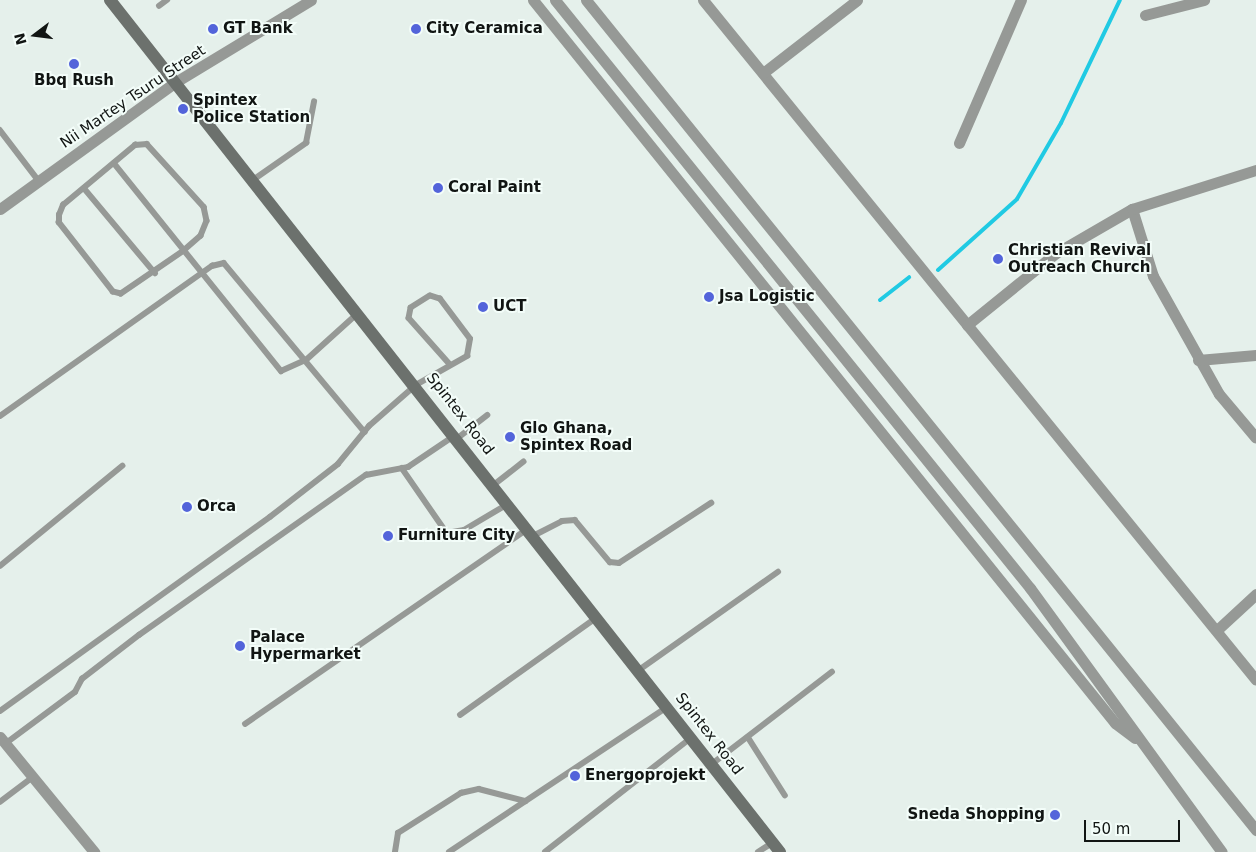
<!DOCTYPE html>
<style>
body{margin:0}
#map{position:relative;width:1256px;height:852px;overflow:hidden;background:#e5f0eb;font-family:"DejaVu Sans",sans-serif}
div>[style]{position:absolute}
.stream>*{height:4px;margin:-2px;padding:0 2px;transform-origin:2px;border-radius:2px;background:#20cae3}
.service>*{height:5.5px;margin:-2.75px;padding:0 2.75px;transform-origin:2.75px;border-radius:2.75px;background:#969996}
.minor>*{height:11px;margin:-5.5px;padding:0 5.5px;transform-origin:5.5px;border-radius:5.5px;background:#969996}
.secondary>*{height:12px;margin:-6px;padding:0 6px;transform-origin:6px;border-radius:6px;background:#6c716d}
.dots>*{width:14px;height:14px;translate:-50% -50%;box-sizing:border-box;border:2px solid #f3fdf9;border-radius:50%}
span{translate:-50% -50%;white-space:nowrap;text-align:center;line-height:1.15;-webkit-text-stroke:4px #f3fdf9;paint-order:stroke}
.poi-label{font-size:15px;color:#111513;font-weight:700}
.left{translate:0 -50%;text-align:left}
.right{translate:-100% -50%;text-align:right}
.street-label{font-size:15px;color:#111513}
.north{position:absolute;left:10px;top:10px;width:50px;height:50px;-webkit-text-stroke:4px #f3fdf9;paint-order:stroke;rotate:255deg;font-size:14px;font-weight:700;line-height:20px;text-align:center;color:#111513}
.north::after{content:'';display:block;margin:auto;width:18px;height:22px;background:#111513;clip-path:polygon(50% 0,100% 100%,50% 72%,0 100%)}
.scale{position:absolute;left:1084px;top:820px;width:96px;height:22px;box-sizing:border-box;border:2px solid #111513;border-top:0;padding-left:6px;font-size:15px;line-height:18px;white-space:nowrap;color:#111513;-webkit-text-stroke:4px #f3fdf9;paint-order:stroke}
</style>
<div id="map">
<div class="stream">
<i style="left:938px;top:270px;width:106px;rotate:-41.9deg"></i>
<i style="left:1017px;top:199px;width:88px;rotate:-59.9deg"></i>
<i style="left:1061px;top:123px;width:136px;rotate:-64.4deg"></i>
<i style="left:880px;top:300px;width:37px;rotate:-38deg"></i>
</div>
<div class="service">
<i style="left:159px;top:6px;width:10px;rotate:-37deg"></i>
<i style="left:0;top:130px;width:64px;rotate:52.6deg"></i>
<i style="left:147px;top:144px;width:85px;rotate:47.9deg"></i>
<i style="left:204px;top:207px;width:14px;rotate:78deg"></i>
<i style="left:207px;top:221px;width:16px;rotate:112deg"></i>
<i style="left:201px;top:236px;width:23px;rotate:139deg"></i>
<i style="left:184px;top:251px;width:76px;rotate:145.7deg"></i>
<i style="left:121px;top:294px;width:8px;rotate:-166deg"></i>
<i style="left:113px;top:292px;width:88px;rotate:-128deg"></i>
<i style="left:59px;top:223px;width:8px;rotate:-90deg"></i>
<i style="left:59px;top:215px;width:11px;rotate:-68deg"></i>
<i style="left:63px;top:205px;width:94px;rotate:-39.8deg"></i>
<i style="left:135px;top:145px;width:12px;rotate:-5deg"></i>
<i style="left:114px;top:163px;width:267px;rotate:51.2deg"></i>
<i style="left:281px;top:371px;width:27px;rotate:-24deg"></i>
<i style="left:306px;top:360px;width:70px;rotate:-42.1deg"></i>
<i style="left:253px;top:180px;width:65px;rotate:-34.9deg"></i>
<i style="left:306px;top:143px;width:42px;rotate:-79deg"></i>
<i style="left:84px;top:188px;width:111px;rotate:50.1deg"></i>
<i style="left:0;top:416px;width:260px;rotate:-35.3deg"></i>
<i style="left:212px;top:266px;width:12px;rotate:-14deg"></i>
<i style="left:224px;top:263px;width:220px;rotate:50.2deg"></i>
<i style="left:458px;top:438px;width:37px;rotate:-38deg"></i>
<i style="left:402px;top:468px;width:79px;rotate:55.3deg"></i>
<i style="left:447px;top:533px;width:17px;rotate:-10deg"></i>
<i style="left:464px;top:530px;width:51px;rotate:-30.6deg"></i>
<i style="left:495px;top:484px;width:36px;rotate:-38deg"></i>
<i style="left:535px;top:535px;width:30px;rotate:-27deg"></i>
<i style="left:562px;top:521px;width:13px;rotate:-4deg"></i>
<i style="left:575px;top:520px;width:55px;rotate:50.2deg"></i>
<i style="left:610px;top:562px;width:9px;rotate:6deg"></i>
<i style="left:619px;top:563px;width:110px;rotate:-33.1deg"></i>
<i style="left:0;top:566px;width:158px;rotate:-39.3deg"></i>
<i style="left:639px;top:670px;width:170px;rotate:-35.2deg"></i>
<i style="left:0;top:711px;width:332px;rotate:-35.7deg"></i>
<i style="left:270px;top:517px;width:86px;rotate:-37.9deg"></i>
<i style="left:338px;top:464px;width:49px;rotate:-50.8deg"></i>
<i style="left:369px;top:426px;width:62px;rotate:-41.1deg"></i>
<i style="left:416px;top:385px;width:59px;rotate:-29.6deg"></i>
<i style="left:467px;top:356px;width:17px;rotate:-80deg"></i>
<i style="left:470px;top:339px;width:50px;rotate:-126.9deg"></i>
<i style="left:440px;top:299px;width:10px;rotate:-163deg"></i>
<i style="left:430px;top:296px;width:22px;rotate:148deg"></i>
<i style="left:411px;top:308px;width:10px;rotate:101deg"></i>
<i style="left:409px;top:318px;width:60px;rotate:48.4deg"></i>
<i style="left:460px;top:715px;width:167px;rotate:-35.5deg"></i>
<i style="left:245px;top:724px;width:344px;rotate:-34.6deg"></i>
<i style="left:748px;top:737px;width:69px;rotate:57.5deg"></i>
<i style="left:5px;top:744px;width:87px;rotate:-36.6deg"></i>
<i style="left:75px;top:692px;width:15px;rotate:-62deg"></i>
<i style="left:82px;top:679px;width:72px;rotate:-37.7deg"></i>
<i style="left:139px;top:635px;width:278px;rotate:-35.2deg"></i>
<i style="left:366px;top:475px;width:43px;rotate:-10.8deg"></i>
<i style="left:408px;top:467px;width:55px;rotate:-34deg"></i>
<i style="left:712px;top:764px;width:151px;rotate:-37.5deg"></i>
<i style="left:0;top:802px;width:41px;rotate:-37.1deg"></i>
<i style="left:395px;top:852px;width:19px;rotate:-81deg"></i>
<i style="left:398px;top:833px;width:75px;rotate:-32.4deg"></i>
<i style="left:461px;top:793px;width:18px;rotate:-13deg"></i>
<i style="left:479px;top:789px;width:48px;rotate:14.6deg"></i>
<i style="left:449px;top:852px;width:262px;rotate:-33.6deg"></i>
<i style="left:545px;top:852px;width:185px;rotate:-38deg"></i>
<i style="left:758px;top:852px;width:19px;rotate:-32deg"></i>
</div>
<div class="minor">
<i style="left:533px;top:0;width:928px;rotate:51.17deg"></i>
<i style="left:1115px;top:723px;width:25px;rotate:37deg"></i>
<i style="left:555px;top:0;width:756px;rotate:51.07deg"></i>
<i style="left:1030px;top:588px;width:326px;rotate:54deg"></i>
<i style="left:586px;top:0;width:1067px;rotate:51.09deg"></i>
<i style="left:703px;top:0;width:876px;rotate:50.88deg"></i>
<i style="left:1145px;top:15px;width:61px;rotate:-14.3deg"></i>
<i style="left:763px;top:73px;width:119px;rotate:-37.8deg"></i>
<i style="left:959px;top:143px;width:156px;rotate:-66.6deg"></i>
<i style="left:0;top:209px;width:215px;rotate:-35.9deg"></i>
<i style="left:174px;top:83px;width:160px;rotate:-31.2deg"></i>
<i style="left:1132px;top:209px;width:70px;rotate:72.6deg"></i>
<i style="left:1153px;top:276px;width:135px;rotate:60.8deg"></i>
<i style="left:1219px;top:394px;width:57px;rotate:49.9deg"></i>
<i style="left:967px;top:325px;width:114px;rotate:-39deg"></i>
<i style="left:1056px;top:253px;width:88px;rotate:-30.1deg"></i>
<i style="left:1132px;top:209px;width:130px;rotate:-17.5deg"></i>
<i style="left:1198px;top:360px;width:58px;rotate:-4.9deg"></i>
<i style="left:1217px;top:630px;width:53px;rotate:-42.7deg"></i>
<i style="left:0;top:737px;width:149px;rotate:50.7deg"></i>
</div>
<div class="secondary">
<i style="left:110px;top:0;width:1084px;rotate:51.82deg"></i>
</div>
<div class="dots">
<i style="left:213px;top:29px;background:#5364da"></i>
<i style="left:416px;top:29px;background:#5364da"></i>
<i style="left:74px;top:64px;background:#5364da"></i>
<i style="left:183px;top:109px;background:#5364da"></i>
<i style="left:438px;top:188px;background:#5364da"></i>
<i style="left:998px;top:259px;background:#5364da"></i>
<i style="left:709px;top:297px;background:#5364da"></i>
<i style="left:483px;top:307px;background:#5364da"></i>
<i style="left:510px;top:437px;background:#5364da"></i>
<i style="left:187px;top:507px;background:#5364da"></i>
<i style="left:388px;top:536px;background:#5364da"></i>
<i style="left:240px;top:646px;background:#5364da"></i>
<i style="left:575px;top:776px;background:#5364da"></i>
<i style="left:1055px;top:815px;background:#5364da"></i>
</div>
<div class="poi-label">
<span class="left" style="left:223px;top:29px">GT Bank</span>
<span class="left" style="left:426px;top:29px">City Ceramica</span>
<span style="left:74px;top:81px">Bbq Rush</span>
<span class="left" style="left:193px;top:109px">Spintex<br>Police Station</span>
<span class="left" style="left:448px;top:188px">Coral Paint</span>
<span class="left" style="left:1008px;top:259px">Christian Revival<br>Outreach Church</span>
<span class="left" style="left:719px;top:297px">Jsa Logistic</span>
<span class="left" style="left:493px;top:307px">UCT</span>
<span class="left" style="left:520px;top:437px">Glo Ghana,<br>Spintex Road</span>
<span class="left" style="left:197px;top:507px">Orca</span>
<span class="left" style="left:398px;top:536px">Furniture City</span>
<span class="left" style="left:250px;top:646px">Palace<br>Hypermarket</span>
<span class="left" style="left:585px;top:776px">Energoprojekt</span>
<span class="right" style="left:1045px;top:815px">Sneda Shopping</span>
</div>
<div class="street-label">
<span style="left:133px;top:97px;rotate:-34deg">Nii Martey Tsuru Street</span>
<span style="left:460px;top:414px;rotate:52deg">Spintex Road</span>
<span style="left:709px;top:734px;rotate:52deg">Spintex Road</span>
</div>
<div class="north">N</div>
<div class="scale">50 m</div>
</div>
